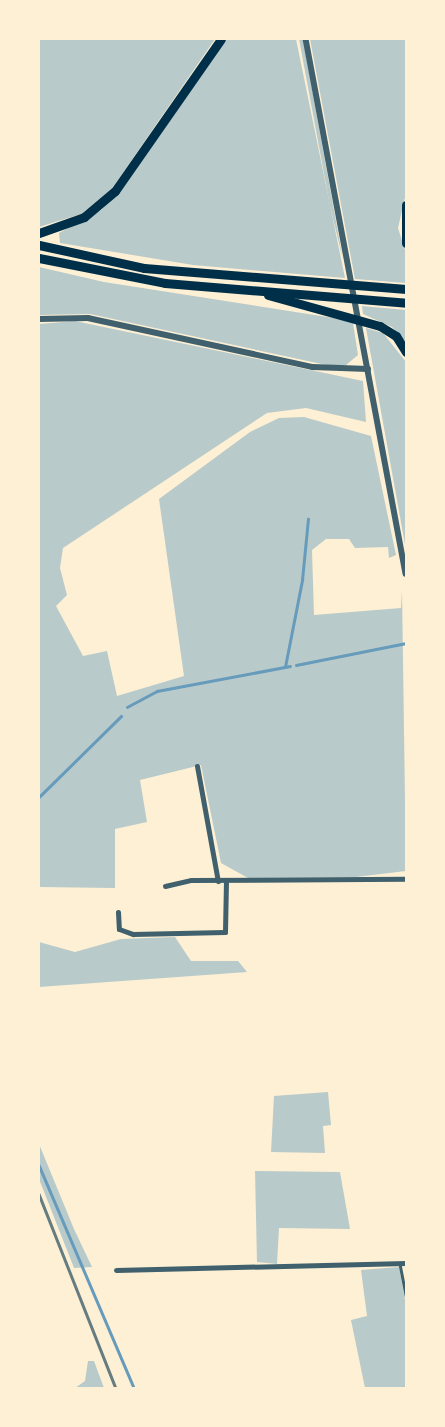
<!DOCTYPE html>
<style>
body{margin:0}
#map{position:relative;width:445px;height:1427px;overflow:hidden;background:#fdf0d5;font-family:"Source Sans 3",sans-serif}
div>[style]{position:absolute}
.green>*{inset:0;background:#b9caca}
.stream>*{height:2.5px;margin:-1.25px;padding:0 1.25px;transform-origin:1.25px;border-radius:1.25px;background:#669bbc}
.service>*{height:2.5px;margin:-1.25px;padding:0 1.25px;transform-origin:1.25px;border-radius:1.25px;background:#3f606c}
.minor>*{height:5px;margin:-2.5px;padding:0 2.5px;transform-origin:2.5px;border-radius:2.5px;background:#3f606c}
.tertiary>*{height:5.5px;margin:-2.75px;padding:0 2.75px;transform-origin:2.75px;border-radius:2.75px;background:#3f606c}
.motorway>*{height:9px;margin:-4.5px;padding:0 4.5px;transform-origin:4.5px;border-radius:4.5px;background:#003049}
.rail>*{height:2.5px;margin:-1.25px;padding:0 1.25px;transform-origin:1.25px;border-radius:1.25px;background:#657d81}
span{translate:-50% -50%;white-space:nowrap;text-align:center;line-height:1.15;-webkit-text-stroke:4.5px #fdf0d5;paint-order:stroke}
.frame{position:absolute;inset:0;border:40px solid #fdf0d5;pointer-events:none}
</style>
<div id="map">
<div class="green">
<i style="clip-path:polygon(39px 39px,215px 39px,111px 190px,81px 214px,39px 227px)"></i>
<i style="clip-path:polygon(226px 39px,296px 39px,345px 278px,193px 265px,60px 243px,59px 233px,101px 210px,122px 189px)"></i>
<i style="clip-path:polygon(299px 39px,303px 39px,343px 260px,330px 206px)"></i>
<i style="clip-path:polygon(310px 39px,406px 39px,406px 193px,398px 228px,406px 253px,406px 283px,355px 279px)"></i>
<i style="clip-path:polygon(39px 267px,104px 282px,340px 319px,353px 323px,358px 355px,346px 365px,331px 366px,90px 314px,39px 315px)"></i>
<i style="clip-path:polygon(362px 306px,406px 310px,406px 342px,392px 327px,363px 314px)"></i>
<i style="clip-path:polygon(75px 321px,363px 381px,366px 422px,306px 408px,267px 413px,63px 548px,60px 568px,67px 595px,56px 606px,83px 656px,107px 651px,117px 696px,184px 676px,159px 499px,250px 432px,279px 418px,304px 417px,371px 436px,396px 555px,389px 558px,388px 547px,355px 548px,349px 539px,326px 539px,312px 550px,314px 615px,401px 608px,402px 590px,406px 871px,356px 877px,248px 878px,221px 863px,201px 765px,140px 780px,147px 822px,115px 829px,115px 888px,39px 887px,39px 324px)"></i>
<i style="clip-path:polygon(366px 328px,383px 333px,406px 362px,406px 550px)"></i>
<i style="clip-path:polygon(175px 937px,191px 961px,238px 961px,247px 972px,39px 987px,39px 942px,75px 952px,121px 939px)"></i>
<i style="clip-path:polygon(328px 1092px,331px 1125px,323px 1126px,325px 1153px,271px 1152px,274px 1096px)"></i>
<i style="clip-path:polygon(39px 1144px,74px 1229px,92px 1267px,74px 1268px,39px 1179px)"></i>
<i style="clip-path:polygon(255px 1171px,340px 1172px,350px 1229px,279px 1228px,277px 1264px,257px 1262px)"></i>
<i style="clip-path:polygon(399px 1267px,406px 1305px,406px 1388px,365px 1388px,351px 1320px,367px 1316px,361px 1270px)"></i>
<i style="clip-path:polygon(88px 1361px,94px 1361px,104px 1388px,75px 1388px,85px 1381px)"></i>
</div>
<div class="stream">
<i style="left:296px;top:665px;width:112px;rotate:-11.3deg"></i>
<i style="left:285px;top:667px;width:89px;rotate:-78.9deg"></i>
<i style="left:302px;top:580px;width:61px;rotate:-84.4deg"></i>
<i style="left:127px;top:707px;width:34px;rotate:-28deg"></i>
<i style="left:157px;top:691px;width:135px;rotate:-10.6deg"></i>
<i style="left:39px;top:797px;width:115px;rotate:-44.6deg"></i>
<i style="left:39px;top:1165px;width:242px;rotate:66.9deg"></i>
</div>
<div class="service">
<i style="left:400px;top:1264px;width:32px;rotate:79deg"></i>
</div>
<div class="minor">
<i style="left:197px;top:766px;width:117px;rotate:79.7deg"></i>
<i style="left:165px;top:886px;width:27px;rotate:-13deg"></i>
<i style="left:191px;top:880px;width:215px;rotate:-0.3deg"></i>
<i style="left:118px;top:912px;width:17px;rotate:87deg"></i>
<i style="left:119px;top:929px;width:15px;rotate:20deg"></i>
<i style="left:133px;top:934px;width:92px;rotate:-1.2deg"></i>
<i style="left:225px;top:932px;width:51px;rotate:-88.9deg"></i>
<i style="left:116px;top:1270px;width:290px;rotate:-1.4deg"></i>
</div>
<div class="tertiary">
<i style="left:306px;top:39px;width:544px;rotate:79.41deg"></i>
<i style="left:39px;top:319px;width:49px;rotate:-1.2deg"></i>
<i style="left:88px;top:318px;width:230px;rotate:12.3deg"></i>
<i style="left:313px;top:367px;width:55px;rotate:2.1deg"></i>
</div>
<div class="motorway">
<i style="left:406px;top:205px;width:38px;rotate:90deg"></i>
<i style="left:39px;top:233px;width:48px;rotate:-19.6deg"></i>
<i style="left:84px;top:217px;width:40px;rotate:-40deg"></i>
<i style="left:115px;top:191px;width:185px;rotate:-55.1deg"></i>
<i style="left:39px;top:245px;width:107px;rotate:12.4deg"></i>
<i style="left:144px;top:268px;width:263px;rotate:4.6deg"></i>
<i style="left:39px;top:258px;width:128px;rotate:11.2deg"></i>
<i style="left:165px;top:283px;width:242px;rotate:4.7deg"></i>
<i style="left:268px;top:295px;width:116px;rotate:15.5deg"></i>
<i style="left:380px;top:326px;width:19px;rotate:32deg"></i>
<i style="left:396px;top:336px;width:19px;rotate:58deg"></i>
</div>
<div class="rail">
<i style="left:39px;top:1194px;width:209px;rotate:68.4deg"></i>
</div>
<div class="frame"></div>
</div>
